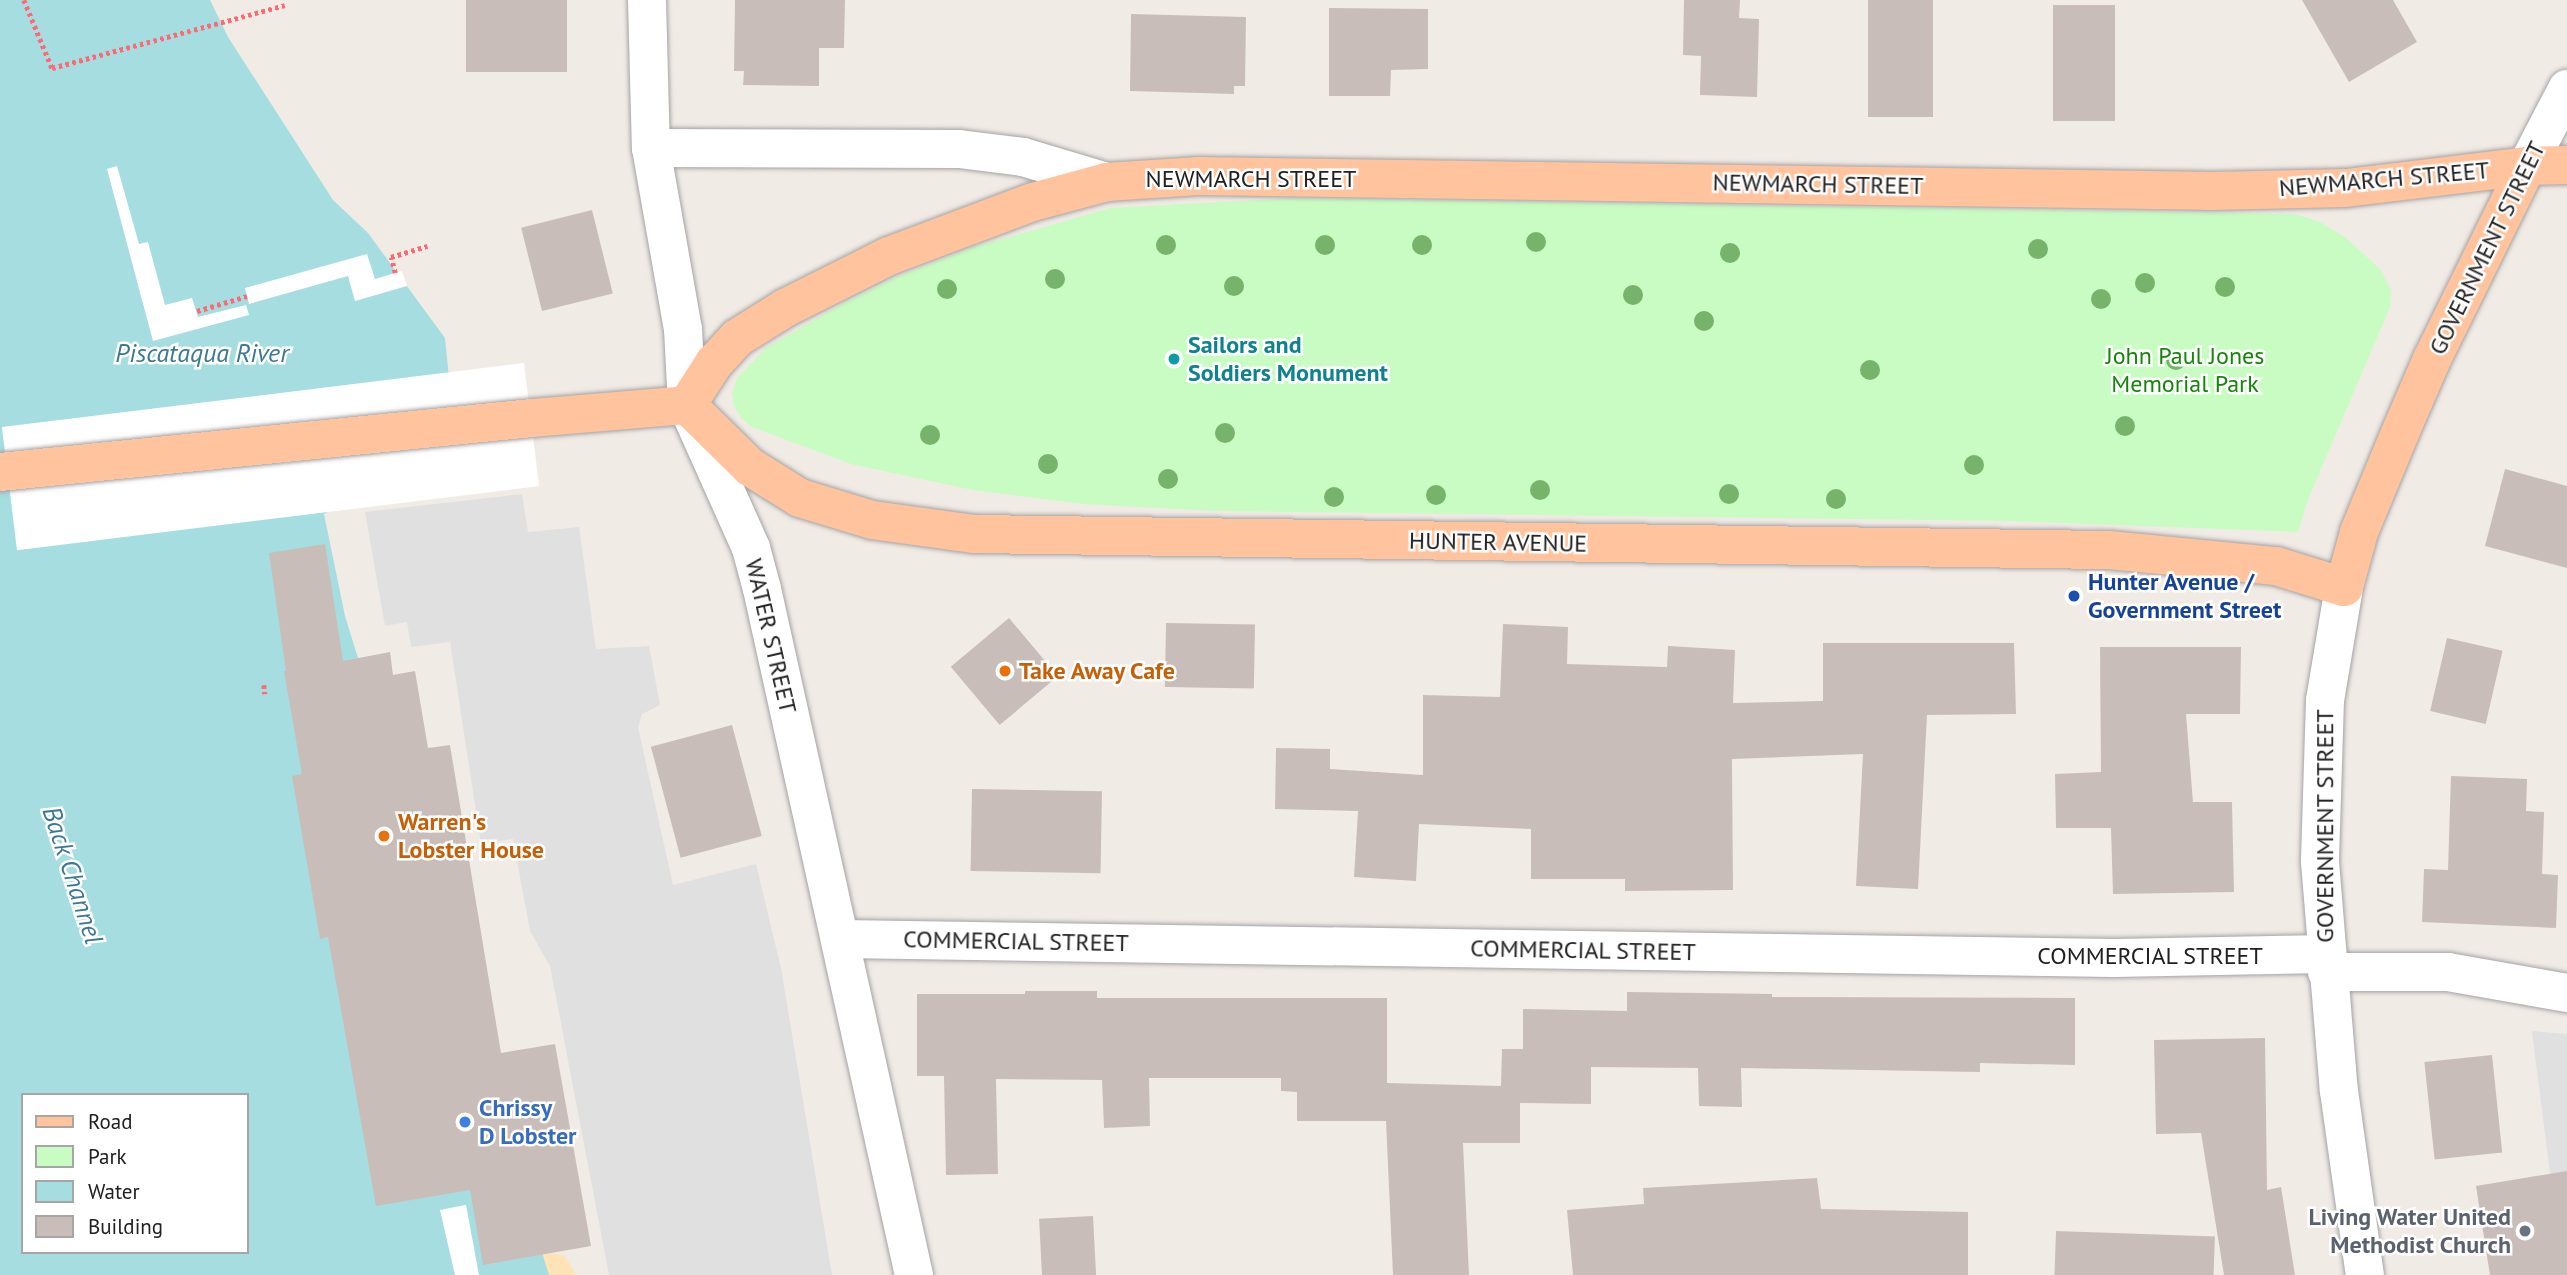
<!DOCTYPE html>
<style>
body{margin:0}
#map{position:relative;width:2567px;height:1275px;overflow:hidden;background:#f1ebe6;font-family:"PT Sans",sans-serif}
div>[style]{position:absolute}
.sand>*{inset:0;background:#ffe3b6}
.park>*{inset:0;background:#c8fcc2}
.parking>*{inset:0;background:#e0e0e0}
.water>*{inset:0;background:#a5dde0}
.pier>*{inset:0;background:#fff;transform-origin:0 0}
.building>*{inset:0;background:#c9bdb9;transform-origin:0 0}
.path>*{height:4.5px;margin-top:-2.25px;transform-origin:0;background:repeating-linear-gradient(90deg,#ff6974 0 3.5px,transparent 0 7px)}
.roads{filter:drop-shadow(0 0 2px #a4a4a4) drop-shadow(0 0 2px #a4a4a4)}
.minor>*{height:38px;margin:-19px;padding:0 19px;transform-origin:19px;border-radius:19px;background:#fff}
.tertiary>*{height:38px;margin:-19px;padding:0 19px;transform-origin:19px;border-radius:19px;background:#fff}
.primary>*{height:38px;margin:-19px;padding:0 19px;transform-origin:19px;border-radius:19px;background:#ffc39d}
.trees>*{width:20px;height:20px;margin:-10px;border-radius:50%;background:#77b36b}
.dots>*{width:19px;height:19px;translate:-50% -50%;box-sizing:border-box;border:4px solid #fff;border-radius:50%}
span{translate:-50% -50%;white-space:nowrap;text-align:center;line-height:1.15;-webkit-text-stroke:5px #fff;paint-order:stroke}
.street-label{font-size:24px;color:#202020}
.culture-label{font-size:24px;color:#0d838f;font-weight:700}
.left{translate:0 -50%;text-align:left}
.park-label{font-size:24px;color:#138507}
.transit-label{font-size:24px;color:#164399;font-weight:700}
.food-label{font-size:24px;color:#c56008;font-weight:700}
.shop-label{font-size:24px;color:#366cbe;font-weight:700}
.worship-label{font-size:24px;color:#5b616d;font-weight:700}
.right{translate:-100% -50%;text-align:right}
.water-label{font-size:26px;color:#3c7794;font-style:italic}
.legend{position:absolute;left:21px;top:1093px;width:228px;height:161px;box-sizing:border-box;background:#fff;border:2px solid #a6a6a6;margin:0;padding:9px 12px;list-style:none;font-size:21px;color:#202020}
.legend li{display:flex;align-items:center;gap:14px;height:35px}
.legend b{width:35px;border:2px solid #a6a6a6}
</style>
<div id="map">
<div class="sand">
<i style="clip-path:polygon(552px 1253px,565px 1256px,576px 1275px,549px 1275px,541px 1255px)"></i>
</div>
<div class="park">
<i style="clip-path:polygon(1293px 198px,2296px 214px,2320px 222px,2346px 238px,2381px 270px,2391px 291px,2390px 307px,2307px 502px,2298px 532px,2010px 521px,1216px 511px,1084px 504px,973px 490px,851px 464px,752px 427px,742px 419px,734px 406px,732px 393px,737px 378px,766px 348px,840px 305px,894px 278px,974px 247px,1110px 208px)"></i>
</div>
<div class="parking">
<i style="clip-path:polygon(522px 494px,528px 532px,579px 527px,596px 649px,649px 646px,660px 705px,642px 714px,638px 727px,673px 885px,756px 864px,781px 968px,832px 1275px,609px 1275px,550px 966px,530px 931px,513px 839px,481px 844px,450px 642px,411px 647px,407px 622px,385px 626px,365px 512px)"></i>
<i style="clip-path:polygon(2532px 1031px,2567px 1034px,2567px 1171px,2550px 1174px)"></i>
</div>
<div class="water">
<i style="clip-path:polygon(evenodd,0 0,210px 0,228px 37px,333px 200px,368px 233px,445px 338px,456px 447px,324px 514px,345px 616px,549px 1275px,0 1275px,0 0,23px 1095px,247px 1095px,247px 1252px,23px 1252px,23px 1095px)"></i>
</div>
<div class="pier">
<i style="clip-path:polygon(117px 166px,139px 244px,148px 242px,165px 305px,192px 298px,198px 317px,246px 305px,249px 315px,153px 341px,107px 169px)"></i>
<i style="clip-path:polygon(367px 254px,375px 279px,402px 271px,407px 286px,355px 301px,348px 276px,249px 304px,245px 288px)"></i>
<i style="left:524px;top:363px;width:124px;height:526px;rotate:83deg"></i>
<i style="clip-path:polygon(465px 1205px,466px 1205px,479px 1275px,455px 1275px,440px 1210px)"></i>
</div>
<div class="building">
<i style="left:466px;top:0;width:101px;height:72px"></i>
<i style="clip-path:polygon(735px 0,845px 0,844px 48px,819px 48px,819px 86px,743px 85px,744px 71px,734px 71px)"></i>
<i style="clip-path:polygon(1684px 0,1740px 0,1739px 18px,1759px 19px,1757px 97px,1700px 95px,1701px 56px,1683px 55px)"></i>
<i style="left:1868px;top:0;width:65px;height:117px"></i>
<i style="clip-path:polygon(2302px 0,2393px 0,2417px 42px,2349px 82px)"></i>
<i style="left:2053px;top:5px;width:62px;height:116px"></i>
<i style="clip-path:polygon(1329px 8px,1428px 9px,1428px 69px,1391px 70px,1390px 96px,1329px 96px)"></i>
<i style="clip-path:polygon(1131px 14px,1246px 17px,1245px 86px,1234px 86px,1234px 94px,1130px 91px)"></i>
<i style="left:592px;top:210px;width:86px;height:73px;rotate:76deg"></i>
<i style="clip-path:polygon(2505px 469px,2567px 486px,2567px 568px,2485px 546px)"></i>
<i style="clip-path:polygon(325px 544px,343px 661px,390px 652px,393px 675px,415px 671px,428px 748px,450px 745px,501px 1053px,555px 1044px,591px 1246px,483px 1265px,470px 1190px,376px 1206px,328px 937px,320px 939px,292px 776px,302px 774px,284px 671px,286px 671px,269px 553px)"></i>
<i style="left:1009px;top:618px;width:76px;height:76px;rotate:50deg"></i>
<i style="left:1166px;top:623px;width:89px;height:64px;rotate:1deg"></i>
<i style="clip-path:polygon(1503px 624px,1568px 627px,1567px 664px,1667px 667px,1668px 646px,1735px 650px,1733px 703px,1823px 701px,1823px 643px,2014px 643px,2016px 714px,1927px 715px,1918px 889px,1856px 886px,1863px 754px,1732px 759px,1733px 890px,1625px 891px,1625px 879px,1531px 879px,1531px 829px,1419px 824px,1416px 881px,1354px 877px,1358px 811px,1275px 809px,1276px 748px,1330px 749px,1330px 769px,1423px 775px,1423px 695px,1500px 697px)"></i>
<i style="left:2447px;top:638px;width:57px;height:75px;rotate:13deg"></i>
<i style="clip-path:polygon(2100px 647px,2241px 647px,2240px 714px,2186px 714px,2193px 802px,2232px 802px,2234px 892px,2113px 894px,2111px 828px,2056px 828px,2055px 774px,2101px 772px)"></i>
<i style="left:732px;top:725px;width:115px;height:84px;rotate:75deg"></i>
<i style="clip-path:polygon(2451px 776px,2527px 779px,2526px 811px,2544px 812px,2542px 874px,2558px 875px,2556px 928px,2422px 922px,2424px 869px,2448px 870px)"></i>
<i style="left:972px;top:789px;width:130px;height:82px;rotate:1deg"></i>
<i style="clip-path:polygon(1025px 991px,1097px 991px,1097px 998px,1387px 998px,1387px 1083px,1501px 1086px,1502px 1049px,1523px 1049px,1523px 1009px,1627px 1011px,1627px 992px,1772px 994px,1772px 997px,2075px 998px,2075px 1065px,1980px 1063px,1980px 1072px,1741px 1068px,1742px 1107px,1699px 1106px,1698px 1068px,1591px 1067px,1591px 1104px,1520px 1103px,1520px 1143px,1463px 1143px,1469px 1275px,1393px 1275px,1386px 1121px,1297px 1121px,1297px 1092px,1281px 1091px,1281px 1078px,1149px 1078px,1150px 1126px,1104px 1128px,1102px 1080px,996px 1079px,998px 1174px,946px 1175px,944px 1076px,917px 1076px,917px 994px,1025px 994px)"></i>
<i style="clip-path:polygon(2265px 1038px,2267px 1190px,2281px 1187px,2295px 1275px,2224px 1275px,2201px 1133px,2156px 1134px,2154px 1040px)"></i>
<i style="left:2492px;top:1055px;width:98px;height:68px;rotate:84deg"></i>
<i style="clip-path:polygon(2567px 1171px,2567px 1275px,2490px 1275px,2476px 1186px)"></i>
<i style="clip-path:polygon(1817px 1178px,1821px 1209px,1968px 1212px,1968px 1275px,1573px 1275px,1567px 1210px,1644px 1204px,1643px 1188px)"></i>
<i style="left:1093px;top:1216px;width:59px;height:54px;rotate:87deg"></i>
<i style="left:2056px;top:1231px;width:159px;height:44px;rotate:2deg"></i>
</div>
<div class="path">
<i style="left:24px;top:0;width:74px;rotate:67.6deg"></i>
<i style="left:52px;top:68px;width:241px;rotate:-15.1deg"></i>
<i style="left:395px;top:273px;width:16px;rotate:-104deg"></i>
<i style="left:391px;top:257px;width:38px;rotate:-17deg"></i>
<i style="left:197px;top:311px;width:52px;rotate:-16.7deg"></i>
<i style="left:264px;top:685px;width:9px;rotate:84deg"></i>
</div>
<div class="roads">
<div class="minor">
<i style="left:647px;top:0;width:148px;rotate:88.5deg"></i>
<i style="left:651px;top:148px;width:184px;rotate:80deg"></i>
<i style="left:683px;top:329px;width:76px;rotate:87deg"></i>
<i style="left:687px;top:405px;width:157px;rotate:65.9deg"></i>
<i style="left:751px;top:548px;width:42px;rotate:75deg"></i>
<i style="left:762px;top:589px;width:703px;rotate:77.51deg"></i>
<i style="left:651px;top:148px;width:308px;rotate:0.2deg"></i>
<i style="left:959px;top:149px;width:64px;rotate:7.1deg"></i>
<i style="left:1023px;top:157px;width:88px;rotate:16.6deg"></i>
<i style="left:842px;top:939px;width:1272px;rotate:0.86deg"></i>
<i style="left:2114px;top:958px;width:211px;rotate:-1.1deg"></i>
<i style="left:2327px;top:972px;width:121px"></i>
<i style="left:2448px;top:972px;width:121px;rotate:10deg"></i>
</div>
<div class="tertiary">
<i style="left:2527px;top:166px;width:87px;rotate:-62.5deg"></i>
<i style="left:2344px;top:587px;width:115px;rotate:99.5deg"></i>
<i style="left:2325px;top:700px;width:162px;rotate:91.8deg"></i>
<i style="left:2320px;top:862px;width:230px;rotate:85.3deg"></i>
<i style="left:2339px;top:1091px;width:186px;rotate:82deg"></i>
</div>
<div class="primary">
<i style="left:687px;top:405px;width:88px;rotate:44.5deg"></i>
<i style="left:750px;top:467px;width:59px;rotate:31.8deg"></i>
<i style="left:800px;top:498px;width:75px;rotate:17deg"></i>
<i style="left:872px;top:520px;width:103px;rotate:7.8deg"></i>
<i style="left:974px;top:534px;width:1135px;rotate:0.81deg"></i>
<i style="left:2109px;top:550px;width:168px;rotate:5.5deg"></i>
<i style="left:2276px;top:566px;width:71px;rotate:17.2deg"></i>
<i style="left:2344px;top:587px;width:57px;rotate:-74.7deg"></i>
<i style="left:2359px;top:532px;width:107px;rotate:-67.5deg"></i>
<i style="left:2400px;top:433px;width:81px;rotate:-66.6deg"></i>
<i style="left:2432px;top:359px;width:215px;rotate:-63.8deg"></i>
<i style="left:687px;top:405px;width:50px;rotate:-57.3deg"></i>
<i style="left:714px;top:363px;width:34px;rotate:-47deg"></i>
<i style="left:737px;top:338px;width:57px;rotate:-32deg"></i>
<i style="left:785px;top:308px;width:116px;rotate:-26.6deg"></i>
<i style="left:889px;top:256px;width:154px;rotate:-20.6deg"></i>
<i style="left:1033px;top:202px;width:77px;rotate:-15.1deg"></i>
<i style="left:1107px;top:182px;width:92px;rotate:-3.7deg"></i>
<i style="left:1199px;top:176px;width:1013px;rotate:0.85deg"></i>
<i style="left:2212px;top:191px;width:134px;rotate:-1.3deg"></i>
<i style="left:2346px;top:188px;width:182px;rotate:-6.9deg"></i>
<i style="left:2527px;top:166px;width:40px;rotate:-1.4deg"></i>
<i style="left:0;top:472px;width:535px;rotate:-5.8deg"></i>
<i style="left:532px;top:418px;width:156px;rotate:-4.8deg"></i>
</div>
</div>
<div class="trees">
<i style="left:1536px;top:242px"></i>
<i style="left:1166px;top:245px"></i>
<i style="left:1325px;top:245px"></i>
<i style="left:1422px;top:245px"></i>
<i style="left:2038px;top:249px"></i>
<i style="left:1730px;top:253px"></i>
<i style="left:1055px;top:279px"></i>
<i style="left:2145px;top:283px"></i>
<i style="left:1234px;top:286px"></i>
<i style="left:2225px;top:287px"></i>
<i style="left:947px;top:289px"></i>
<i style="left:1633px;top:295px"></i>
<i style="left:2101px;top:299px"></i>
<i style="left:1704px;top:321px"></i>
<i style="left:2176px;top:360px"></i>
<i style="left:1870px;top:370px"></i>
<i style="left:2125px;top:426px"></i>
<i style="left:1225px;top:433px"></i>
<i style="left:930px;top:435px"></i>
<i style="left:1048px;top:464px"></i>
<i style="left:1974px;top:465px"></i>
<i style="left:1168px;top:479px"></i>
<i style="left:1540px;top:490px"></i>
<i style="left:1729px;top:494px"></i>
<i style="left:1436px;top:495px"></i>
<i style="left:1334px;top:497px"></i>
<i style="left:1836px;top:499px"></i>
</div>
<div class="dots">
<i style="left:1174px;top:359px;background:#0f9aa8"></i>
<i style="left:2074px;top:596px;background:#1a4fb4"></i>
<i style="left:1005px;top:671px;background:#e8710a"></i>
<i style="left:384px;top:836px;background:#e8710a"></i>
<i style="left:465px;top:1122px;background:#3f7fe0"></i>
<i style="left:2525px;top:1231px;background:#6b7280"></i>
</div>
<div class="street-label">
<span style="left:1251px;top:179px">NEWMARCH STREET</span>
<span style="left:2384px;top:179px;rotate:-5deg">NEWMARCH STREET</span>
<span style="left:1818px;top:184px;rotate:1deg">NEWMARCH STREET</span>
<span style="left:2487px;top:248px;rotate:-64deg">GOVERNMENT STREET</span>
<span style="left:1498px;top:542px;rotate:1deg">HUNTER AVENUE</span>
<span style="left:771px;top:636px;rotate:77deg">WATER STREET</span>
<span style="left:2325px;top:826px;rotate:-90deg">GOVERNMENT STREET</span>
<span style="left:1016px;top:941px;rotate:1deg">COMMERCIAL STREET</span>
<span style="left:1583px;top:950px;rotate:1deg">COMMERCIAL STREET</span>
<span style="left:2150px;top:956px">COMMERCIAL STREET</span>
</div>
<div class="culture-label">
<span class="left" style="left:1188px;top:359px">Sailors and<br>Soldiers Monument</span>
</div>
<div class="park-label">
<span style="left:2185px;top:370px">John Paul Jones<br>Memorial Park</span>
</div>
<div class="transit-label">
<span class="left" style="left:2088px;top:596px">Hunter Avenue /<br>Government Street</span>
</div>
<div class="food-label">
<span class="left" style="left:1019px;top:671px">Take Away Cafe</span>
<span class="left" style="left:398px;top:836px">Warren's<br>Lobster House</span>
</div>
<div class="shop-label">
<span class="left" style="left:479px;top:1122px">Chrissy<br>D Lobster</span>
</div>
<div class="worship-label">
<span class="right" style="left:2511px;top:1231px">Living Water United<br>Methodist Church</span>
</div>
<div class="water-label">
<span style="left:202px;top:353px">Piscataqua River</span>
<span style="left:73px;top:875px;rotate:72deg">Back Channel</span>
</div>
<ul class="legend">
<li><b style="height:9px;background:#ffc39d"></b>Road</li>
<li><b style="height:19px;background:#c8fcc2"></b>Park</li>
<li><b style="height:19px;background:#a5dde0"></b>Water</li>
<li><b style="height:19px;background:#c9bdb9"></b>Building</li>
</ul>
</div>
